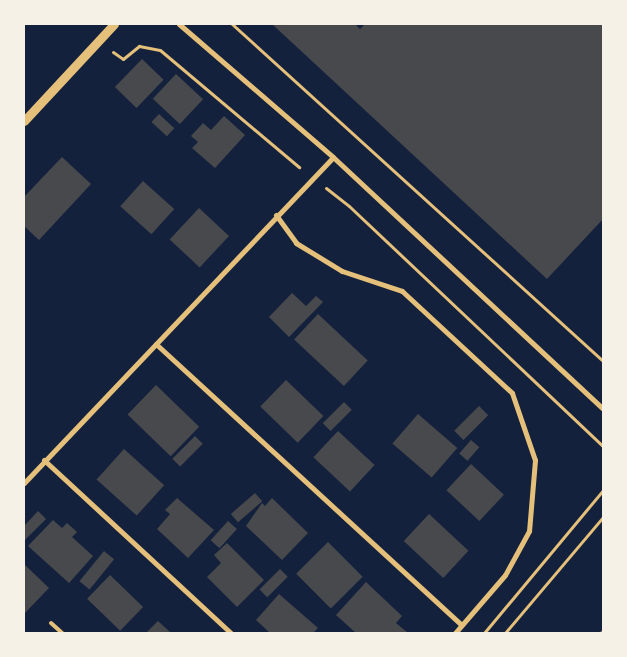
<!DOCTYPE html>
<style>
body{margin:0}
#map{position:relative;width:627px;height:657px;overflow:hidden;background:#14213d;font-family:"Varela Round",sans-serif}
div>[style]{position:absolute}
.building>*{inset:0;background:#48494c;transform-origin:0 0}
.path>*{height:3px;margin:-1.5px;padding:0 1.5px;transform-origin:1.5px;border-radius:1.5px;background:#e5c07b}
.service>*{height:4px;margin:-2px;padding:0 2px;transform-origin:2px;border-radius:2px;background:#e5c07b}
.minor>*{height:5px;margin:-2.5px;padding:0 2.5px;transform-origin:2.5px;border-radius:2.5px;background:#e5c07b}
.tertiary>*{height:9px;margin:-4.5px;padding:0 4.5px;transform-origin:4.5px;border-radius:4.5px;background:#e5c07b}
.rail>*{height:4px;margin:-2px;padding:0 2px;transform-origin:2px;border-radius:2px;background:#918062}
span{translate:-50% -50%;white-space:nowrap;text-align:center;line-height:1.15;-webkit-text-stroke:5px #f6f1e7;paint-order:stroke}
.frame{position:absolute;inset:0;border:25px solid #f6f1e7;pointer-events:none}
</style>
<div id="map">
<div class="building">
<i style="clip-path:polygon(272px 24px,355px 24px,360px 29px,365px 24px,603px 24px,603px 219px,547px 279px)"></i>
<i style="left:142px;top:59px;width:30px;height:39px;rotate:44deg"></i>
<i style="left:176px;top:74px;width:37px;height:34px;rotate:43deg"></i>
<i style="left:159px;top:114px;width:21px;height:11px;rotate:43deg"></i>
<i style="clip-path:polygon(224px 116px,245px 135px,215px 168px,192px 148px,198px 142px,191px 136px,203px 123px,211px 130px)"></i>
<i style="clip-path:polygon(62px 157px,91px 184px,39px 240px,24px 226px,24px 197px)"></i>
<i style="left:143px;top:181px;width:42px;height:34px;rotate:42deg"></i>
<i style="left:199px;top:208px;width:41px;height:43px;rotate:43deg"></i>
<i style="clip-path:polygon(292px 293px,306px 306px,316px 296px,323px 302px,289px 337px,269px 317px)"></i>
<i style="left:318px;top:314px;width:68px;height:35px;rotate:43deg"></i>
<i style="left:286px;top:380px;width:52px;height:37px;rotate:44deg"></i>
<i style="left:156px;top:385px;width:60px;height:41px;rotate:44deg"></i>
<i style="left:344px;top:402px;width:11px;height:30px;rotate:45deg"></i>
<i style="left:479px;top:406px;width:13px;height:35px;rotate:45deg"></i>
<i style="left:418px;top:414px;width:52px;height:39px;rotate:41deg"></i>
<i style="left:338px;top:431px;width:50px;height:36px;rotate:43deg"></i>
<i style="left:195px;top:436px;width:11px;height:32px;rotate:45deg"></i>
<i style="left:471px;top:440px;width:11px;height:18px;rotate:41deg"></i>
<i style="left:124px;top:449px;width:54px;height:41px;rotate:42deg"></i>
<i style="left:471px;top:464px;width:45px;height:36px;rotate:43deg"></i>
<i style="left:255px;top:493px;width:11px;height:32px;rotate:49deg"></i>
<i style="clip-path:polygon(177px 498px,214px 530px,188px 558px,157px 529px,170px 514px,165px 510px)"></i>
<i style="clip-path:polygon(272px 498px,308px 533px,282px 560px,246px 526px,262px 503px,265px 506px)"></i>
<i style="clip-path:polygon(38px 511px,46px 519px,24px 541px,24px 526px)"></i>
<i style="left:429px;top:514px;width:54px;height:37px;rotate:43deg"></i>
<i style="clip-path:polygon(53px 520px,62px 528px,67px 523px,77px 532px,72px 537px,93px 556px,69px 583px,28px 546px)"></i>
<i style="left:228px;top:521px;width:12px;height:26px;rotate:42deg"></i>
<i style="left:328px;top:542px;width:49px;height:45px;rotate:45deg"></i>
<i style="clip-path:polygon(227px 543px,264px 580px,237px 607px,207px 577px,221px 563px,214px 555px)"></i>
<i style="left:104px;top:551px;width:13px;height:39px;rotate:39deg"></i>
<i style="clip-path:polygon(24px 564px,49px 588px,24px 614px)"></i>
<i style="left:280px;top:569px;width:11px;height:29px;rotate:45deg"></i>
<i style="left:110px;top:575px;width:46px;height:33px;rotate:44deg"></i>
<i style="clip-path:polygon(366px 582px,402px 616px,396px 623px,408px 633px,356px 633px,336px 615px)"></i>
<i style="clip-path:polygon(279px 594px,318px 628px,313px 633px,270px 633px,256px 620px)"></i>
<i style="clip-path:polygon(158px 621px,171px 633px,146px 633px)"></i>
</div>
<div class="path">
<i style="left:232px;top:24px;width:501px;rotate:42.25deg"></i>
<i style="left:113px;top:52px;width:12px;rotate:35deg"></i>
<i style="left:123px;top:59px;width:21px;rotate:-39deg"></i>
<i style="left:139px;top:46px;width:21px;rotate:11deg"></i>
<i style="left:160px;top:50px;width:182px;rotate:40.1deg"></i>
<i style="left:326px;top:188px;width:29px;rotate:38deg"></i>
<i style="left:349px;top:206px;width:349px;rotate:43.4deg"></i>
<i style="left:484px;top:633px;width:186px;rotate:-50.2deg"></i>
<i style="left:505px;top:633px;width:152px;rotate:-49.8deg"></i>
</div>
<div class="service">
<i style="left:51px;top:623px;width:15px;rotate:42deg"></i>
</div>
<div class="minor">
<i style="left:179px;top:24px;width:203px;rotate:40.8deg"></i>
<i style="left:333px;top:157px;width:369px;rotate:43deg"></i>
<i style="left:276px;top:215px;width:34px;rotate:54deg"></i>
<i style="left:296px;top:243px;width:54px;rotate:31.3deg"></i>
<i style="left:342px;top:271px;width:63px;rotate:18.4deg"></i>
<i style="left:402px;top:291px;width:150px;rotate:42.8deg"></i>
<i style="left:512px;top:393px;width:71px;rotate:71.1deg"></i>
<i style="left:535px;top:460px;width:71px;rotate:94.8deg"></i>
<i style="left:529px;top:531px;width:50px;rotate:118.6deg"></i>
<i style="left:505px;top:575px;width:77px;rotate:130.8deg"></i>
<i style="left:156px;top:344px;width:415px;rotate:42.6deg"></i>
<i style="left:44px;top:460px;width:255px;rotate:42.8deg"></i>
<i style="left:24px;top:483px;width:449px;rotate:-46.5deg"></i>
</div>
<div class="tertiary">
<i style="left:24px;top:121px;width:132px;rotate:-47.1deg"></i>
</div>
<div class="rail">
<i style="left:602px;top:633px;width:1px;rotate:-45deg"></i>
</div>
<div class="frame"></div>
</div>
